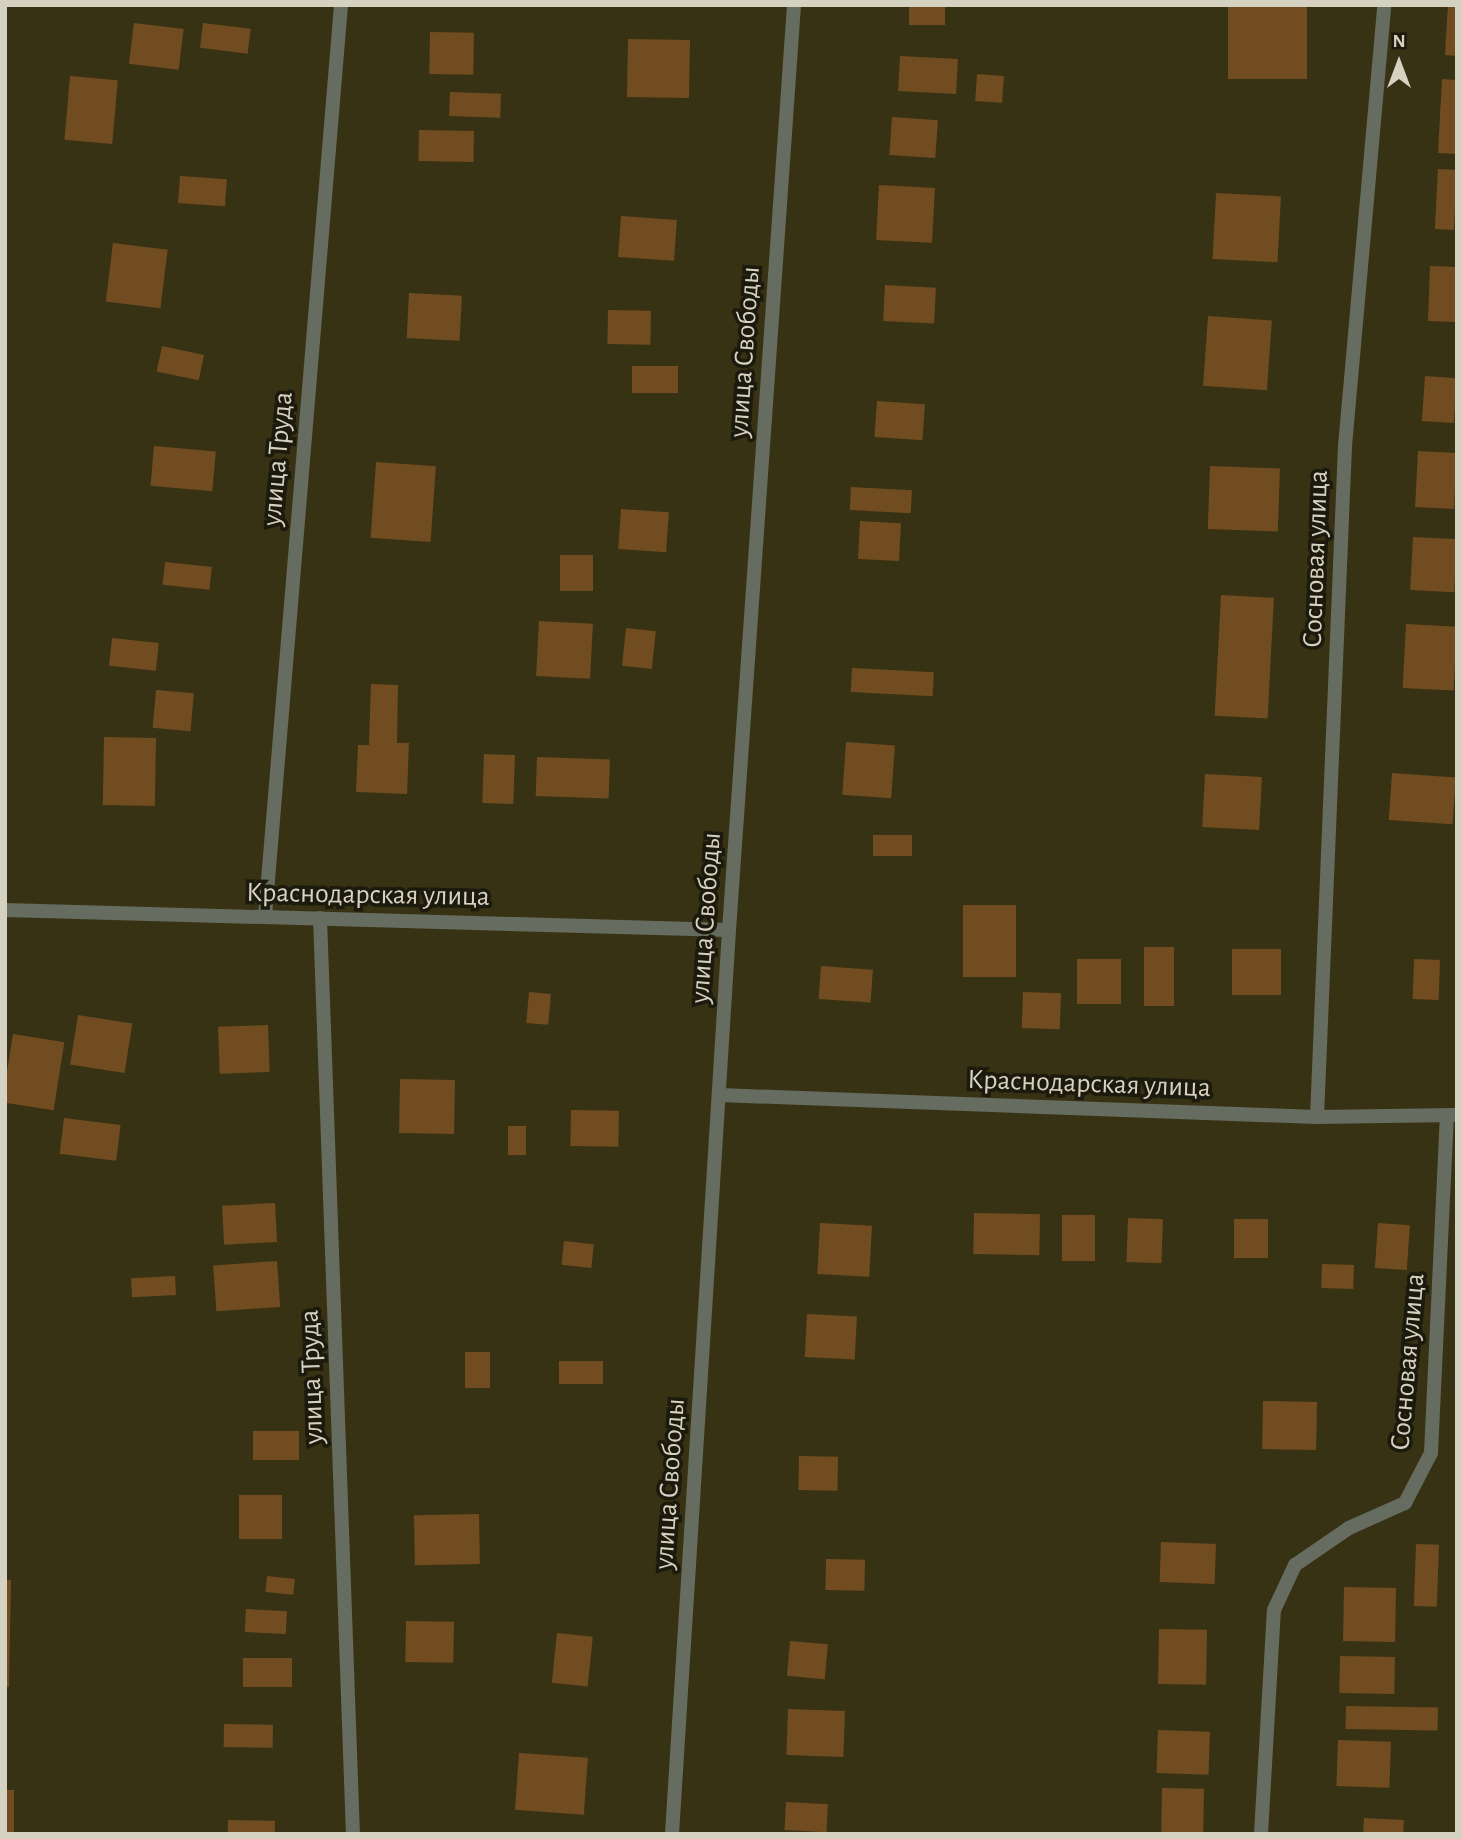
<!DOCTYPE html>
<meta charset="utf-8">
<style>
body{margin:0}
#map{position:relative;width:1462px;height:1839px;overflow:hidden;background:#383214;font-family:"Alegreya Sans",sans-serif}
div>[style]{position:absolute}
.building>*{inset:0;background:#714c20;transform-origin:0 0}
.street>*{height:14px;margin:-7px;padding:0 7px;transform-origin:7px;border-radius:7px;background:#666c5f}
span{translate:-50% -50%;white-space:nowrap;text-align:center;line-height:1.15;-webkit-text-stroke:7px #1c190d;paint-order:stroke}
.street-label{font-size:28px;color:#d6d2c1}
.frame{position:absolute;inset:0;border:7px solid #d6d2c1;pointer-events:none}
.north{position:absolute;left:1364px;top:28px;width:70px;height:70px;-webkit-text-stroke:5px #1c190d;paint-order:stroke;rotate:0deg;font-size:19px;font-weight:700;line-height:28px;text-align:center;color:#d6d2c1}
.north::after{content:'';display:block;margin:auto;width:24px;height:32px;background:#d6d2c1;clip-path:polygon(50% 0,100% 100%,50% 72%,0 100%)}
</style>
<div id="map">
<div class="building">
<i style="left:909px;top:5px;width:36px;height:20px"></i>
<i style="left:1228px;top:5px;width:79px;height:74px"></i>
<i style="clip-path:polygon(1448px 5px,1457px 5px,1457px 56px,1445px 55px)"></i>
<i style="left:134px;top:23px;width:50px;height:41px;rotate:7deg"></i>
<i style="left:203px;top:23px;width:48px;height:25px;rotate:7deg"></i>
<i style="left:430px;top:32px;width:44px;height:42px;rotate:1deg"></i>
<i style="left:628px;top:39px;width:62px;height:58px;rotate:1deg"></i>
<i style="left:900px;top:56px;width:58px;height:35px;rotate:3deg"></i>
<i style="left:977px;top:74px;width:27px;height:27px;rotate:4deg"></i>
<i style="left:70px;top:76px;width:48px;height:64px;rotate:5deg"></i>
<i style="clip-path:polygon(1442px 79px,1457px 80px,1457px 154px,1438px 153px)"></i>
<i style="left:450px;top:92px;width:51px;height:24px;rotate:2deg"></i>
<i style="left:892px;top:117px;width:46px;height:38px;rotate:4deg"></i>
<i style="left:419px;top:130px;width:55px;height:31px;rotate:1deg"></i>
<i style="left:1438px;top:169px;width:19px;height:60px;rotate:3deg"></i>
<i style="left:180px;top:176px;width:47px;height:27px;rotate:4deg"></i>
<i style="left:879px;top:185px;width:56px;height:55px;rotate:3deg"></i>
<i style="left:1216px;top:193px;width:65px;height:66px;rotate:3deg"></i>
<i style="left:621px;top:216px;width:56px;height:41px;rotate:4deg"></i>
<i style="left:113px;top:243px;width:55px;height:59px;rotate:7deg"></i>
<i style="left:1430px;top:266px;width:27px;height:55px;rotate:2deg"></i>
<i style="left:885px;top:285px;width:51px;height:36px;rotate:3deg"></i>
<i style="left:409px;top:293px;width:53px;height:45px;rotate:3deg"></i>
<i style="left:608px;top:310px;width:43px;height:34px;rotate:1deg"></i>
<i style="left:1208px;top:316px;width:64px;height:70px;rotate:4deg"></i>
<i style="left:162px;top:346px;width:43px;height:26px;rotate:12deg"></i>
<i style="left:632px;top:366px;width:46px;height:27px"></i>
<i style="left:1425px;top:376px;width:32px;height:45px;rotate:4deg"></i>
<i style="left:877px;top:401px;width:48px;height:36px;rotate:4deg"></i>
<i style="left:154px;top:446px;width:62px;height:40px;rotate:5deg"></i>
<i style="left:1418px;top:451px;width:39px;height:56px;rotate:3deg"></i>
<i style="left:376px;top:462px;width:60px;height:76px;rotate:4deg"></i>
<i style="left:1210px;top:466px;width:70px;height:63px;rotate:2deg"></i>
<i style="left:851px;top:487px;width:61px;height:23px;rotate:3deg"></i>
<i style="left:621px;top:509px;width:48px;height:40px;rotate:4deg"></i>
<i style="left:860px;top:521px;width:41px;height:38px;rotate:3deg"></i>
<i style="left:1413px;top:537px;width:44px;height:53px;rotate:3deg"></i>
<i style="left:560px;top:555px;width:33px;height:36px"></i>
<i style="left:165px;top:562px;width:47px;height:23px;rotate:6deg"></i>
<i style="left:1221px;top:595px;width:53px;height:121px;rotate:3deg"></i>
<i style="left:539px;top:621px;width:54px;height:55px;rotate:3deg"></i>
<i style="left:1406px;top:624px;width:51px;height:64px;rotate:3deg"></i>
<i style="left:626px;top:628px;width:30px;height:38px;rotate:6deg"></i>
<i style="left:112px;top:638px;width:47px;height:28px;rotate:6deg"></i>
<i style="left:852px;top:668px;width:82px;height:24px;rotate:3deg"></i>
<i style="clip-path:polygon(371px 684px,398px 685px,397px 743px,409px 743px,407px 794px,356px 792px,358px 745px,369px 745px)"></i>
<i style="left:156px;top:690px;width:38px;height:38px;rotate:5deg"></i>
<i style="left:104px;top:737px;width:52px;height:68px;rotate:1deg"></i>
<i style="left:846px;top:742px;width:49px;height:53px;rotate:4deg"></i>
<i style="left:484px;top:754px;width:31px;height:49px;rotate:2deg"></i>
<i style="left:537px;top:757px;width:73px;height:39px;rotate:2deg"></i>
<i style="left:1392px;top:773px;width:64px;height:47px;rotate:4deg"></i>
<i style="left:1205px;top:774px;width:57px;height:53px;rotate:3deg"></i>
<i style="left:873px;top:835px;width:39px;height:21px"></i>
<i style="left:963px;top:905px;width:53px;height:72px"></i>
<i style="left:1144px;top:947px;width:30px;height:59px"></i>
<i style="left:1281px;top:949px;width:46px;height:49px;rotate:90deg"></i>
<i style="left:1077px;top:959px;width:44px;height:45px"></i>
<i style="left:1414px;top:959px;width:26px;height:40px;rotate:2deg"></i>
<i style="left:821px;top:966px;width:52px;height:33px;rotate:4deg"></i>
<i style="left:529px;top:992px;width:22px;height:31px;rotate:5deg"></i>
<i style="left:1023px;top:992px;width:38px;height:36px;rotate:2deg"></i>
<i style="left:78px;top:1015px;width:55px;height:50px;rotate:9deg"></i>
<i style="left:268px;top:1025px;width:47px;height:50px;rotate:88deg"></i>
<i style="left:13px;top:1034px;width:52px;height:69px;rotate:9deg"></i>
<i style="left:400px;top:1079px;width:55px;height:54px;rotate:1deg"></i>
<i style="left:571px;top:1110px;width:48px;height:36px;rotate:1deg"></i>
<i style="left:64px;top:1118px;width:57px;height:36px;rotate:7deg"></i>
<i style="left:508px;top:1126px;width:18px;height:29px"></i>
<i style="left:275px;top:1203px;width:39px;height:53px;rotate:87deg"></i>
<i style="left:974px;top:1213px;width:66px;height:41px;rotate:1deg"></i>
<i style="left:1062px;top:1215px;width:33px;height:46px"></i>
<i style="left:1128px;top:1218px;width:35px;height:44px;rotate:2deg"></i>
<i style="left:1234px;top:1219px;width:34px;height:39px"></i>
<i style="left:820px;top:1223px;width:52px;height:51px;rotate:3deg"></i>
<i style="left:1378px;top:1223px;width:32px;height:45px;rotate:4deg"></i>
<i style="left:564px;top:1241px;width:30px;height:24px;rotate:6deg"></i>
<i style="left:277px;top:1261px;width:46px;height:64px;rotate:86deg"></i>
<i style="left:1322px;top:1264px;width:32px;height:24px;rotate:2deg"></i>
<i style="left:175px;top:1276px;width:19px;height:44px;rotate:87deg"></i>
<i style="left:807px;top:1314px;width:50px;height:43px;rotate:3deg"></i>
<i style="left:465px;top:1352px;width:25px;height:36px"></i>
<i style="left:559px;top:1361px;width:44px;height:23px"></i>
<i style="left:1263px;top:1401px;width:54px;height:48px;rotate:1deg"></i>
<i style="left:299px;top:1431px;width:29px;height:46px;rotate:90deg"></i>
<i style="left:799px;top:1456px;width:39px;height:34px;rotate:1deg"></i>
<i style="left:239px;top:1495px;width:43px;height:44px"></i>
<i style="left:479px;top:1514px;width:50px;height:65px;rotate:89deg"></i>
<i style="left:1161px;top:1542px;width:55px;height:40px;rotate:2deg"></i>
<i style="left:1416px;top:1544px;width:23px;height:62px;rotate:2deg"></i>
<i style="left:826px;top:1559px;width:39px;height:31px;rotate:1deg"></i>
<i style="left:267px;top:1576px;width:28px;height:16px;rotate:6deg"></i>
<i style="clip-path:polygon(5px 1580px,11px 1580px,9px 1687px,5px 1687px)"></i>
<i style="left:1344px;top:1587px;width:52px;height:54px;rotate:1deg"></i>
<i style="left:246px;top:1609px;width:41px;height:23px;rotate:3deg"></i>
<i style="left:406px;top:1621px;width:48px;height:41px;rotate:1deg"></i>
<i style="left:1159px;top:1629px;width:48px;height:55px;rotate:1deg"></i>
<i style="left:557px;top:1633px;width:36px;height:50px;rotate:6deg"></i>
<i style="left:790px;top:1641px;width:38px;height:35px;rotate:5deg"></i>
<i style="left:1340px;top:1656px;width:55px;height:37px;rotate:1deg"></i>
<i style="left:243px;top:1658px;width:49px;height:29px"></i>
<i style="left:1346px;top:1706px;width:92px;height:23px;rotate:1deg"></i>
<i style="left:788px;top:1709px;width:57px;height:46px;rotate:2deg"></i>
<i style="left:224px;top:1724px;width:49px;height:23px;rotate:1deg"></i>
<i style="left:1158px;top:1730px;width:52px;height:43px;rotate:2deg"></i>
<i style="left:1338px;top:1740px;width:53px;height:46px;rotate:2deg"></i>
<i style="left:519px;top:1753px;width:69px;height:57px;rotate:4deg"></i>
<i style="left:1162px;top:1788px;width:42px;height:46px;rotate:1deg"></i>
<i style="left:5px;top:1790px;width:9px;height:44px"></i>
<i style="left:786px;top:1802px;width:42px;height:28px;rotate:3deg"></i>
<i style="left:1364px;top:1818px;width:40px;height:16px;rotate:3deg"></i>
<i style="left:228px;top:1820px;width:47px;height:14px;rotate:1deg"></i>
</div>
<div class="street">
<i style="left:5px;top:910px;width:724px;rotate:1.58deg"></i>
<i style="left:265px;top:916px;width:914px;rotate:-85.23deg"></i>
<i style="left:320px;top:918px;width:917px;rotate:87.94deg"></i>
<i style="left:719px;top:1095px;width:598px;rotate:2.11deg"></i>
<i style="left:1317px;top:1117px;width:139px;rotate:-0.8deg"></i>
<i style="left:1317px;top:1117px;width:672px;rotate:-87.61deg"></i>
<i style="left:1345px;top:446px;width:443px;rotate:-84.9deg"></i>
<i style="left:672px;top:1834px;width:906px;rotate:-86.39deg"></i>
<i style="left:729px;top:930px;width:927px;rotate:-85.98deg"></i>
<i style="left:1261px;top:1834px;width:224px;rotate:-86.7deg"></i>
<i style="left:1274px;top:1610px;width:50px;rotate:-65deg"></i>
<i style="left:1295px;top:1565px;width:65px;rotate:-34.4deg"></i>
<i style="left:1349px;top:1528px;width:61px;rotate:-24.1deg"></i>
<i style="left:1405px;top:1503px;width:56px;rotate:-62.5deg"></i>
<i style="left:1431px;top:1453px;width:338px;rotate:-87.3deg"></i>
</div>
<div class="street-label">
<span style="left:745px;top:352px;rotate:-86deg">улица Свободы</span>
<span style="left:278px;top:459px;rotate:-85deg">улица Труда</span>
<span style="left:1316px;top:559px;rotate:-88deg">Сосновая улица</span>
<span style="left:368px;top:895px;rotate:1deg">Краснодарская улица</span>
<span style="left:706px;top:918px;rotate:-86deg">улица Свободы</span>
<span style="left:1089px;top:1084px;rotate:2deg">Краснодарская улица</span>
<span style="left:1408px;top:1362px;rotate:-85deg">Сосновая улица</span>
<span style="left:312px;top:1377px;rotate:-92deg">улица Труда</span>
<span style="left:670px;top:1484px;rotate:-86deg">улица Свободы</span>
</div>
<div class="frame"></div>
<div class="north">N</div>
</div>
